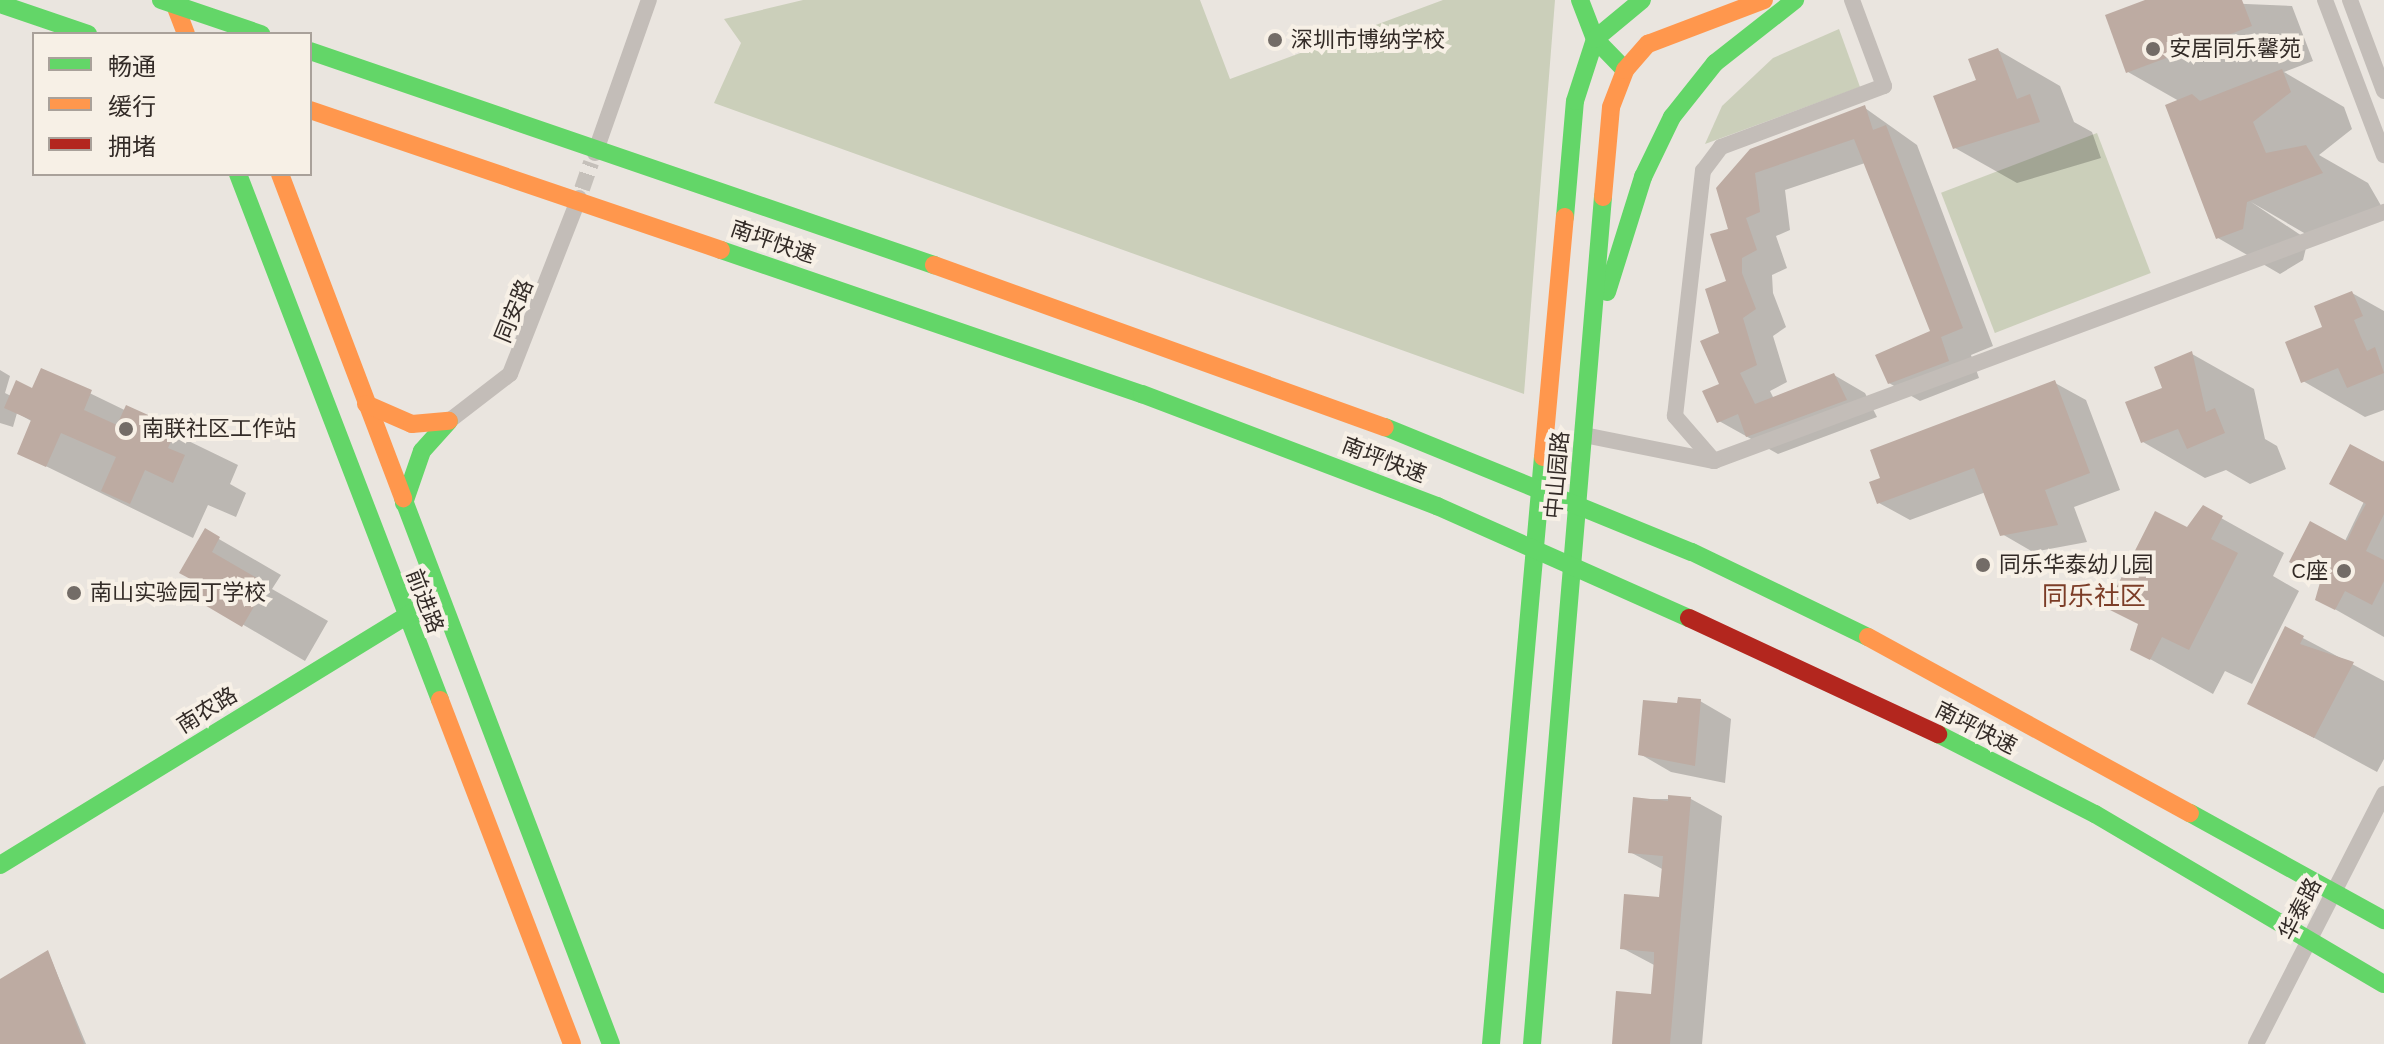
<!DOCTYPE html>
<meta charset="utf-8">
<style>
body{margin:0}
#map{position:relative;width:2384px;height:1044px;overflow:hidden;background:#eae5df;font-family:"Work Sans","Noto Sans SC",sans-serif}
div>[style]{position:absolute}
.green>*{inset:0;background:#cbcfba;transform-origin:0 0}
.shadow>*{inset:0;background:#0003}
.building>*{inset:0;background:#bdaba2}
.street-tunnel>*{height:16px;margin-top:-8px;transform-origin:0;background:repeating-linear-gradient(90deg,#c5c0ba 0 16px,transparent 0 24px)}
.street>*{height:16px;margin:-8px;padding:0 8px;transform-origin:8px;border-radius:8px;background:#c3bdb8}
.fast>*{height:18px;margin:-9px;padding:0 9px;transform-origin:9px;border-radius:9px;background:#63d668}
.slow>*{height:18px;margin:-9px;padding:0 9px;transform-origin:9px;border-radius:9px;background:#ff974d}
.fast-bridge>*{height:18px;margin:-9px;padding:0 9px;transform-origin:9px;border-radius:9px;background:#63d668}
.slow-bridge>*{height:18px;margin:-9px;padding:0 9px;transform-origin:9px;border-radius:9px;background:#ff974d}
.jam-bridge>*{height:18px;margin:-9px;padding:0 9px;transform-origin:9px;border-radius:9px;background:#b3261e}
.dots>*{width:22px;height:22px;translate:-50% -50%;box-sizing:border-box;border:4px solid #f7f0e6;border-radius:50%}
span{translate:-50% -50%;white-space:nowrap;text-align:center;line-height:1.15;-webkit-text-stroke:8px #f7f0e6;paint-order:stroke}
.poi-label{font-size:22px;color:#332b27}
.left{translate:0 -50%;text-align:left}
.right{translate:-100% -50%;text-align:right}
.street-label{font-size:22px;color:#332b27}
.quarter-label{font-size:26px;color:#7c3d27}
.legend{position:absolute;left:32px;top:32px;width:280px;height:144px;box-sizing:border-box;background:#f7f0e6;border:2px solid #a9a19a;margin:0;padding:10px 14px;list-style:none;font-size:24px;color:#332b27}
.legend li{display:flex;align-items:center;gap:16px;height:40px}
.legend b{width:40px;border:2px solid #a9a19a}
</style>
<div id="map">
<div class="green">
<i style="clip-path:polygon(803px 0,1200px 0,1230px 79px,1443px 0,1555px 0,1524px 394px,714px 103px,741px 43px,724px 19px)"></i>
<i style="clip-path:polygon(1839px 29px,1860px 87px,1705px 144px,1722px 106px,1773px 58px)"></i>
<i style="left:2097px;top:133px;width:150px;height:167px;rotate:69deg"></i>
</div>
<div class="shadow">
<i style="clip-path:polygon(2151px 0,2292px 6px,2313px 61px,2284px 72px,2344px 107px,2352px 129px,2319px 155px,2368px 183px,2383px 209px,2311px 237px,2251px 202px,2308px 240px,2303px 260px,2280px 274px,2218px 238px,2179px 101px,2128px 72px)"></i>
<i style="clip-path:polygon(1998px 50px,2060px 86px,2074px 122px,2092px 132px,2101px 158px,2017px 183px,1955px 148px)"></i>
<i style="clip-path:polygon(1865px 108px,1917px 145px,1993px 346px,1971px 355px,1979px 378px,1920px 401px,1889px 383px,1932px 332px,1865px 163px,1785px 190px,1790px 230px,1776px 236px,1787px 268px,1772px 275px,1773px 293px,1786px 327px,1773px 336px,1787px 382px,1770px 391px,1774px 399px,1834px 375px,1865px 393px,1877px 417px,1778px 454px,1719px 421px,1730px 230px,1718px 188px)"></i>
<i style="clip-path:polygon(2352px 293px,2384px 311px,2384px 410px,2365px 417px,2303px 381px,2324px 328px)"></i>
<i style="clip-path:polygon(2192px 354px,2254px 389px,2265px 439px,2277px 446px,2286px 469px,2250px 484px,2226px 470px,2205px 478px,2143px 442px,2164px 389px)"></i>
<i style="clip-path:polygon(0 370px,10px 376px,5px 393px,11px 396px,33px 390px,42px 370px,238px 465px,230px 484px,246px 493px,236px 517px,208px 505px,193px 538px,19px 453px,33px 422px,17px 413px,13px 427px,0 423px)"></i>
<i style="clip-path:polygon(2055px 383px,2086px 400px,2120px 490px,2074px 507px,2087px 542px,2033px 552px,2002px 534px,1986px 492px,1910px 520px,1879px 503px)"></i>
<i style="clip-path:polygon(2384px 460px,2384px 637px,2317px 599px)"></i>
<i style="clip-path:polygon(2203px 508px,2284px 553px,2273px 576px,2299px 591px,2252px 684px,2225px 671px,2213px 694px,2132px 649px)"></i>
<i style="clip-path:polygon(205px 531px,281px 575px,272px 589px,328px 621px,305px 661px,189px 593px)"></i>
<i style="clip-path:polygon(2286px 629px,2384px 681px,2384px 759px,2377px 772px,2250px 703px)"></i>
<i style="clip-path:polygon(1700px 701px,1731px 719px,1725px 783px,1671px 772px,1640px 754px,1679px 705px)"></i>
<i style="clip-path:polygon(1635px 799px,1691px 799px,1722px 816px,1702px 1044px,1614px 1044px,1653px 996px,1656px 966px,1622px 948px,1661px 899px,1664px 870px,1630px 852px)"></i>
<i style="clip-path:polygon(48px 952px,86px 1044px,0 1044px,0 982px)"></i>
</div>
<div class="building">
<i style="clip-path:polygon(2145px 0,2242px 0,2252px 26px,2126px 73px,2105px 15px)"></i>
<i style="clip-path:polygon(1998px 48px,2017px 99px,2030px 94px,2040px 122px,1953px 149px,1933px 96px,1976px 80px,1968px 59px)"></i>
<i style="clip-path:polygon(2282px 69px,2291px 92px,2253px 122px,2266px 153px,2306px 145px,2323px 173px,2247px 202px,2243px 229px,2216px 239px,2165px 105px,2192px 94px,2200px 101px)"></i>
<i style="clip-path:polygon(1865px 105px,1873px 130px,1886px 125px,1963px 328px,1941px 337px,1949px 361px,1888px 384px,1875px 355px,1930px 331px,1854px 139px,1755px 173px,1760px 212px,1746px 218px,1757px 250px,1742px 258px,1742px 273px,1756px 309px,1743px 318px,1757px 365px,1740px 373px,1755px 404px,1834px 373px,1847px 400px,1746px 437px,1738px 414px,1717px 423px,1702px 391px,1719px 384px,1700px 341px,1719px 333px,1705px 289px,1726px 281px,1710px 234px,1728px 229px,1716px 188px,1750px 149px)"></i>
<i style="clip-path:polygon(2352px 291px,2363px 316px,2354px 320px,2360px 335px,2367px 351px,2375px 347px,2384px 373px,2347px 388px,2338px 368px,2301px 383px,2285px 342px,2322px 327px,2314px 306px)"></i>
<i style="clip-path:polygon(2192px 351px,2206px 412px,2215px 408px,2225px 433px,2187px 449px,2178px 429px,2141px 443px,2125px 402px,2162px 388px,2154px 367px)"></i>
<i style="clip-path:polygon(41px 368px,92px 390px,84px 410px,117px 425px,126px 405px,177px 428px,168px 448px,185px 455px,173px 483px,145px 470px,130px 504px,101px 491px,116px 457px,61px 433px,46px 467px,17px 454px,31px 420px,4px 408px,16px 380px,32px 388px)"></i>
<i style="clip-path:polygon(2055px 380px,2090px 473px,2045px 490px,2058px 525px,2000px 536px,1974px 468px,1877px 504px,1869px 482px,1880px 478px,1870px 450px)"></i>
<i style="clip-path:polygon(2350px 444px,2384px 462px,2384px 514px,2366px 551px,2384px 560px,2384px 581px,2372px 605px,2345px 591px,2335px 610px,2315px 600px,2321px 579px,2289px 562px,2310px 521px,2347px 541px,2356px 522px,2366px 504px,2329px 484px)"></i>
<i style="clip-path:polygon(2203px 505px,2223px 516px,2211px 539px,2238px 553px,2189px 650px,2162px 637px,2150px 660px,2130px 650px,2138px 624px,2106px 608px,2155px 511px,2187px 527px)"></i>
<i style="clip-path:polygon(205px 528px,220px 537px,212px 552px,267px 584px,242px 627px,186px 594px,194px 581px,179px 573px)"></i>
<i style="clip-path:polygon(2285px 626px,2304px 636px,2300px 644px,2354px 662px,2314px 738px,2247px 704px)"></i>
<i style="clip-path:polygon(1678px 697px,1701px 699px,1695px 766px,1638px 755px,1643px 700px,1677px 703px)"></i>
<i style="clip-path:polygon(1668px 795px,1691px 797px,1670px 1044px,1612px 1044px,1616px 991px,1651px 994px,1654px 959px,1654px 952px,1620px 949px,1624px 894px,1659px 897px,1663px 856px,1628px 853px,1633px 797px,1668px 801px)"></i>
<i style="clip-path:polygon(48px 950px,84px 1044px,0 1044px,0 979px)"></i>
</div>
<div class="street-tunnel">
<i style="left:582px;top:189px;width:28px;rotate:-71deg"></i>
</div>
<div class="street">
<i style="left:2325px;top:0;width:166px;rotate:69.2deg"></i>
<i style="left:2350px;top:0;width:97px;rotate:69.5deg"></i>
<i style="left:595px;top:153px;width:162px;rotate:-70.6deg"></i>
<i style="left:449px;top:421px;width:77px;rotate:-37.6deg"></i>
<i style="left:510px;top:374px;width:189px;rotate:-68.6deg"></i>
<i style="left:1584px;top:435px;width:133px;rotate:11.3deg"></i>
<i style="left:1714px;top:461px;width:715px;rotate:-20.39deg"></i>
<i style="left:1714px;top:461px;width:60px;rotate:-130.9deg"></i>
<i style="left:1675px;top:416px;width:247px;rotate:-83.5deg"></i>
<i style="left:1703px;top:171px;width:30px;rotate:-53deg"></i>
<i style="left:1721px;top:147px;width:174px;rotate:-20.5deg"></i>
<i style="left:1884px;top:86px;width:92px;rotate:-110.4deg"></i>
<i style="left:2256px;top:1044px;width:281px;rotate:-62.9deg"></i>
</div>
<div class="fast">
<i style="left:1580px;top:0;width:42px;rotate:69deg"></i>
<i style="left:1595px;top:39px;width:43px;rotate:45.9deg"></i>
<i style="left:0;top:4px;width:93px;rotate:18.8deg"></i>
<i style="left:238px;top:174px;width:563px;rotate:68.99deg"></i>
<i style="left:1565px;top:217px;width:116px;rotate:-85.1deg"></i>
<i style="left:1575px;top:101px;width:65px;rotate:-72.1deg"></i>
<i style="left:1595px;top:39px;width:61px;rotate:-39.7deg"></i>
<i style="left:1607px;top:292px;width:121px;rotate:-72.6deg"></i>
<i style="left:1643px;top:177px;width:67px;rotate:-64.2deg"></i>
<i style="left:1672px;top:117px;width:69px;rotate:-51.5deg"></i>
<i style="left:1715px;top:63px;width:102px;rotate:-38.2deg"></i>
<i style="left:403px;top:498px;width:584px;rotate:69.15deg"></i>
<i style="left:404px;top:503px;width:55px;rotate:-70.9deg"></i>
<i style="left:422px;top:451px;width:40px;rotate:-48deg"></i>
<i style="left:0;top:865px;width:515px;rotate:-31.5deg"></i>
<i style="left:1491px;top:1044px;width:589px;rotate:-84.94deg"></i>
<i style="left:1532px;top:1044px;width:850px;rotate:-85.21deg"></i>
</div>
<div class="slow">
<i style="left:173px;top:0;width:36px;rotate:69deg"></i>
<i style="left:280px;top:174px;width:347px;rotate:69.2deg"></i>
<i style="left:1603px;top:197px;width:90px;rotate:-84.9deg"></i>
<i style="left:1611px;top:107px;width:40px;rotate:-69deg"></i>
<i style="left:1625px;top:70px;width:35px;rotate:-49deg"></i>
<i style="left:1648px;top:44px;width:124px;rotate:-20.8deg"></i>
<i style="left:366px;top:404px;width:50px;rotate:23.5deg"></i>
<i style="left:412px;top:424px;width:37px;rotate:-5deg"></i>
<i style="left:1543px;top:457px;width:241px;rotate:-84.8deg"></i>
<i style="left:440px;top:700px;width:368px;rotate:69deg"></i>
</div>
<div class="fast-bridge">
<i style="left:161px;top:0;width:106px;rotate:18.8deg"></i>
<i style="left:310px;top:51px;width:660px;rotate:18.93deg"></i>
<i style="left:721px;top:250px;width:445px;rotate:18.9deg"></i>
<i style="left:1142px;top:394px;width:316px;rotate:20.8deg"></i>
<i style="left:1437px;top:506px;width:276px;rotate:24deg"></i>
<i style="left:1385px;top:427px;width:331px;rotate:22.2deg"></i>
<i style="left:1692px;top:552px;width:195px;rotate:25.8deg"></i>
<i style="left:1938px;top:734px;width:176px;rotate:27deg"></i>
<i style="left:2095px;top:814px;width:335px;rotate:30.5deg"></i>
<i style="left:2190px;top:813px;width:222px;rotate:28.9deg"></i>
</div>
<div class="slow-bridge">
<i style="left:310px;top:110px;width:434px;rotate:18.8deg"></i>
<i style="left:934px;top:265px;width:479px;rotate:19.8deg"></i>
<i style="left:1868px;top:637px;width:367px;rotate:28.7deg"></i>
</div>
<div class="jam-bridge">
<i style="left:1689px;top:618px;width:275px;rotate:25deg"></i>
</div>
<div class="dots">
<i style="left:1275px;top:40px;background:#736c67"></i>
<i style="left:2153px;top:49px;background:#736c67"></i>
<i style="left:126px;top:429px;background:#736c67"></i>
<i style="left:1983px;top:565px;background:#736c67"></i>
<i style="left:2344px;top:571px;background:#736c67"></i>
<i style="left:74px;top:593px;background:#736c67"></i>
</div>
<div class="poi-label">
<span class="left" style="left:1291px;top:40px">深圳市博纳学校</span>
<span class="left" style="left:2169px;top:49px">安居同乐馨苑</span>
<span class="left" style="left:142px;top:429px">南联社区工作站</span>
<span class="left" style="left:1999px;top:565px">同乐华泰幼儿园</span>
<span class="right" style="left:2328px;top:571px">C座</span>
<span class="left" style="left:90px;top:593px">南山实验园丁学校</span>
</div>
<div class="street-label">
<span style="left:773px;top:242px;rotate:19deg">南坪快速</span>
<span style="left:514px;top:311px;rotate:-68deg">同安路</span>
<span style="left:1384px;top:460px;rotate:21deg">南坪快速</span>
<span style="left:1557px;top:475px;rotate:-85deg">中山园路</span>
<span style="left:425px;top:601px;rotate:69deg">前进路</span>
<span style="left:207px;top:710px;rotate:-32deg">南农路</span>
<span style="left:1976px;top:728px;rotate:27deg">南坪快速</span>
<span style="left:2300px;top:909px;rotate:-63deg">华泰路</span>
</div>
<div class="quarter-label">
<span style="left:2094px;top:597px">同乐社区</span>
</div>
<ul class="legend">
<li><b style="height:10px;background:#63d668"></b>畅通</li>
<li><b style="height:10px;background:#ff974d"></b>缓行</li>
<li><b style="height:10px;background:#b3261e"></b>拥堵</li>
</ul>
</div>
